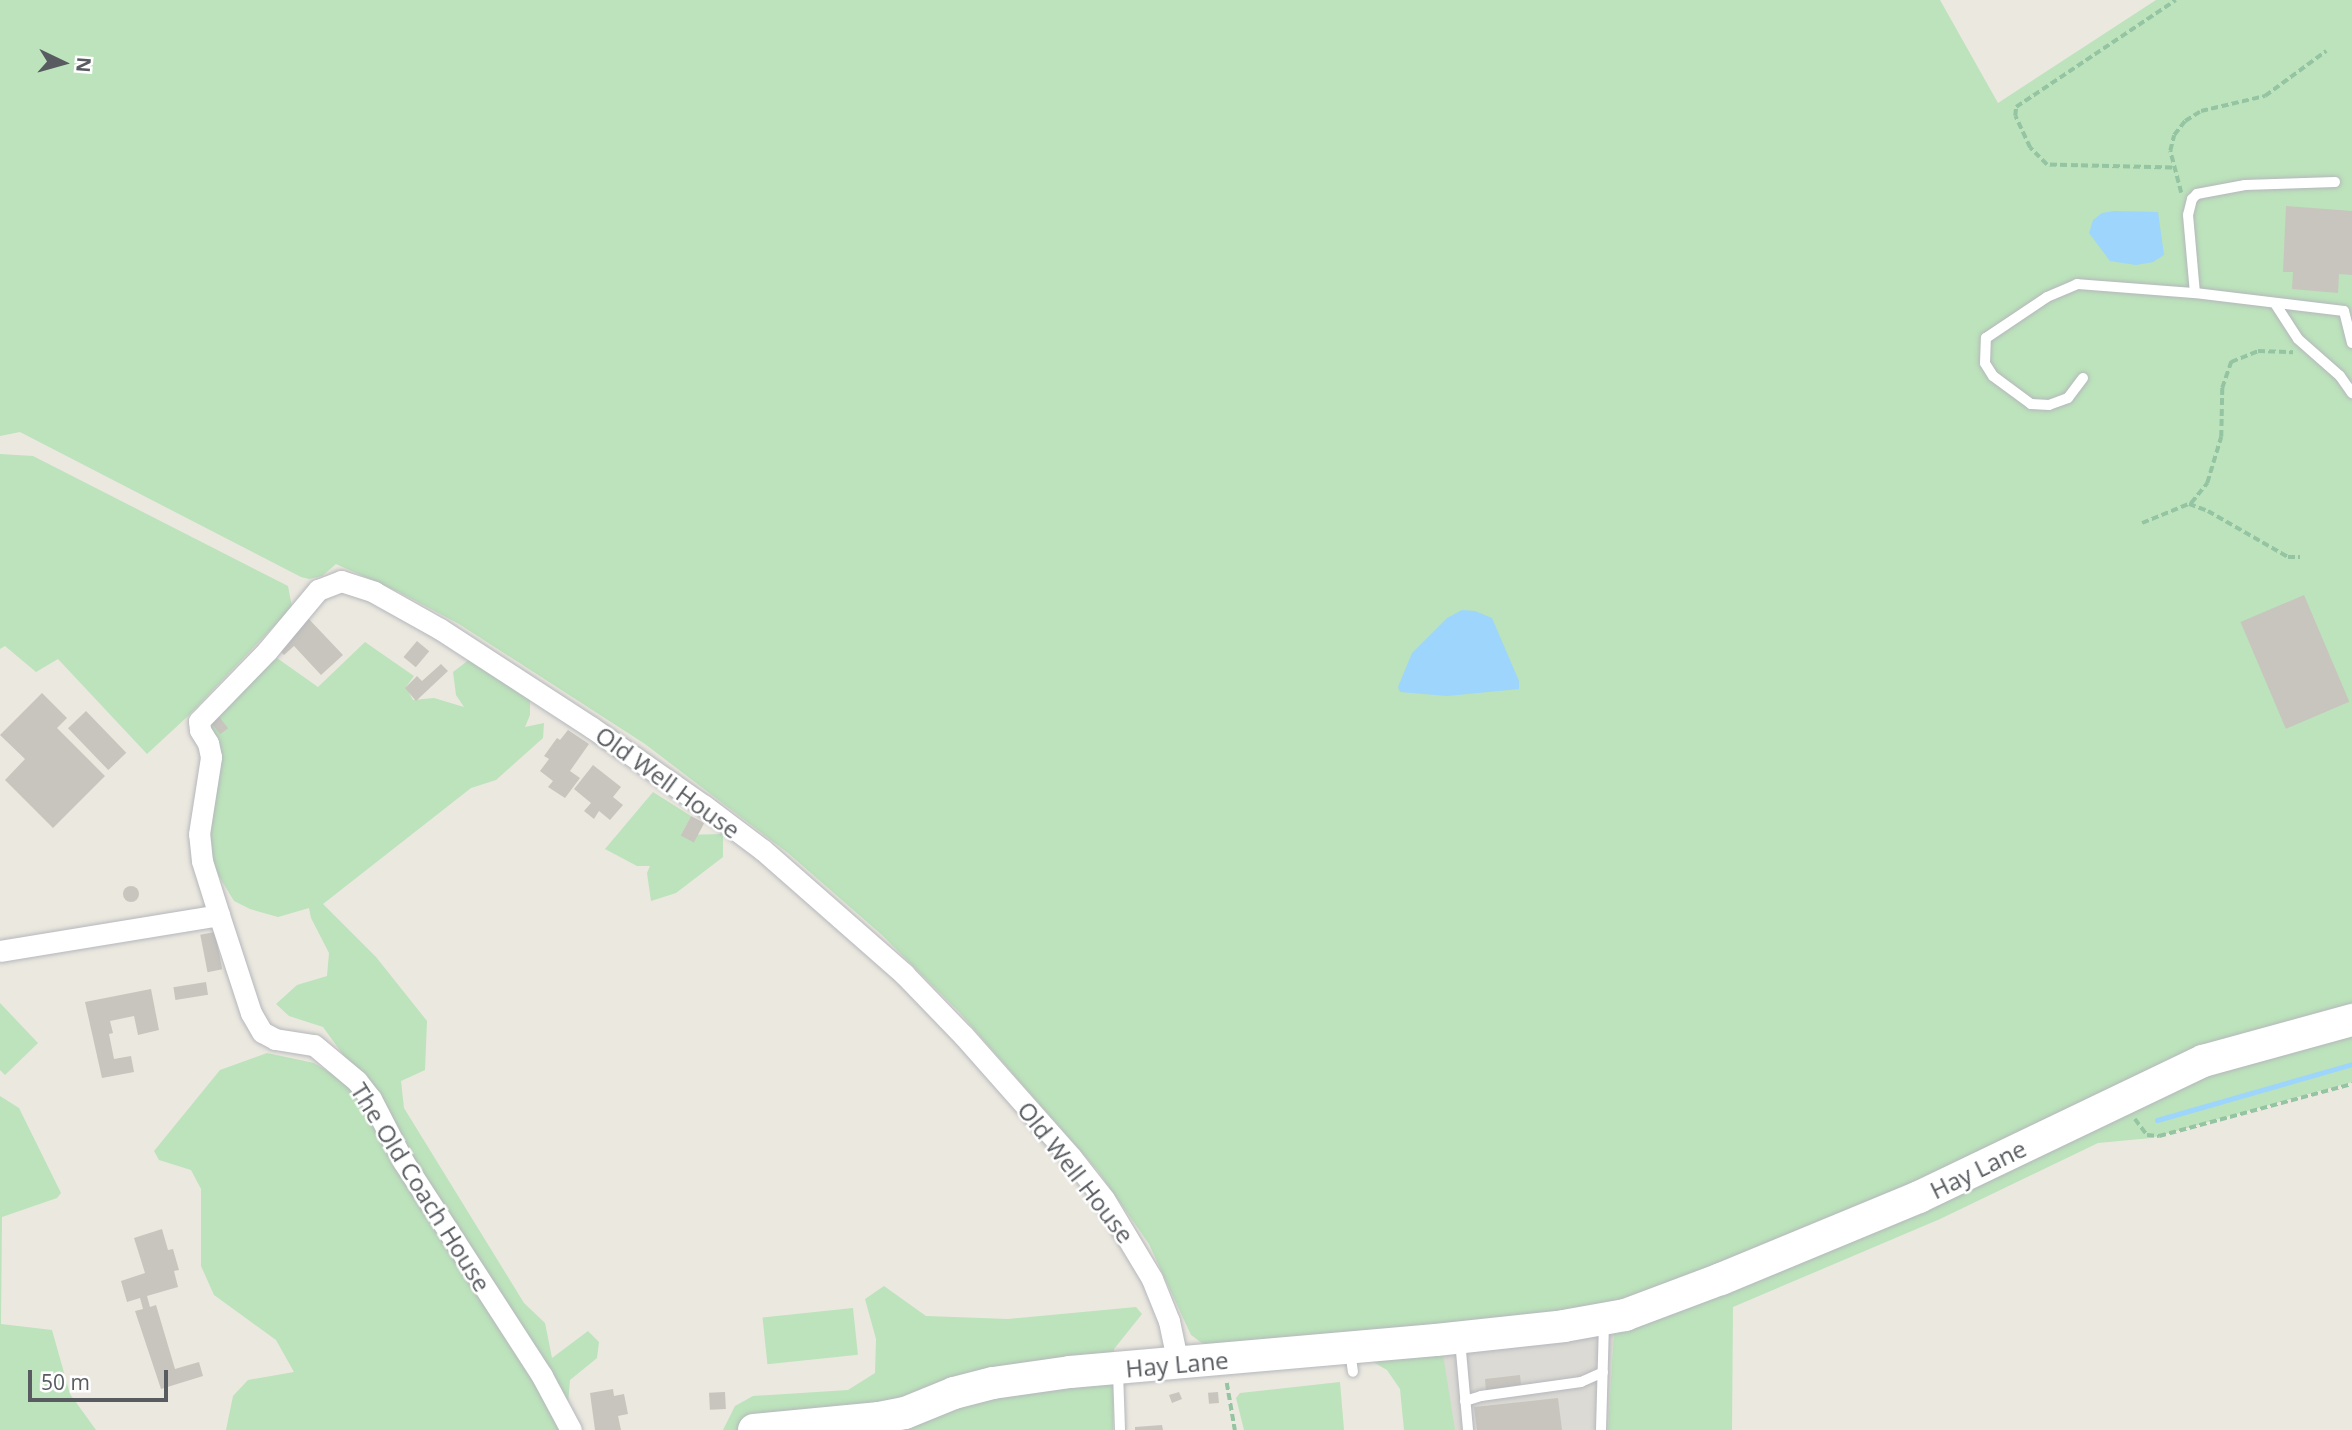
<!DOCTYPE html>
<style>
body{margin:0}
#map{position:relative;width:2352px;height:1430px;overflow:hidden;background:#ebe8df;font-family:"Open Sans",sans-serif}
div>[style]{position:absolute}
.industrial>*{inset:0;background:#dcdad4}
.green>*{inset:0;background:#bce3bb;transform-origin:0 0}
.water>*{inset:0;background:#9dd5fd}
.stream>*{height:5px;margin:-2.5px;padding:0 2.5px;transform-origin:2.5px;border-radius:2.5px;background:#9dd5fd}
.building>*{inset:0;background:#c8c5be;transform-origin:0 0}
.round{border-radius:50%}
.path>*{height:3.5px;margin-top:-1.75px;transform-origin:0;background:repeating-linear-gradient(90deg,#94c4a1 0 7px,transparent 0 10.5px)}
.roads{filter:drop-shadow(0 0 2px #b5b7bc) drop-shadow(0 0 2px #b5b7bc)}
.lane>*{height:10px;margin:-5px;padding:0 5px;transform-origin:5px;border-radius:5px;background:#fff}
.street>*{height:21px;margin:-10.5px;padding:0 10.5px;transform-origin:10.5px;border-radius:10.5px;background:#fff}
.secondary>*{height:32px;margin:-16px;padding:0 16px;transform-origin:16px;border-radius:16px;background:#fff}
span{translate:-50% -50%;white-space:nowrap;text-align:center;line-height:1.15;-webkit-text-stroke:5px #fff;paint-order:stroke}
.street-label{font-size:24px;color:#585c60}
.north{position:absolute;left:28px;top:28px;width:70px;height:70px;-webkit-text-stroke:5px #fff;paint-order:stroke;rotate:95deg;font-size:19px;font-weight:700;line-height:28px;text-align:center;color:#585c60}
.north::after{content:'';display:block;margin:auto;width:24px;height:32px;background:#585c60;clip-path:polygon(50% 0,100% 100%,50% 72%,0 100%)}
.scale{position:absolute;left:28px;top:1370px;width:140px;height:32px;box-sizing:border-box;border:4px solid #585c60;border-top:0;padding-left:9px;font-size:21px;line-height:24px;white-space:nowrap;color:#585c60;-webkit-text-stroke:5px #fff;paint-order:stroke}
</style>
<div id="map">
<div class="industrial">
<i style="clip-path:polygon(1614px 1327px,1608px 1430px,1449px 1430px,1442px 1348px)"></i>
</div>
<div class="green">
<i style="clip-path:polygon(0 0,1940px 0,1998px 103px,2156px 0,2352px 0,2352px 1082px,2151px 1138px,2098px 1143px,1940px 1219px,1733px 1307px,1732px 1430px,1608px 1430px,1614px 1327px,1442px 1348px,1455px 1430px,1404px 1430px,1400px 1389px,1387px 1370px,1368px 1359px,1206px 1346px,1191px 1335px,1149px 1244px,1098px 1171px,959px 1012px,882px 935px,788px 853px,645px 744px,459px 624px,399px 592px,336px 564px,322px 576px,309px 579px,301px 577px,20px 432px,0 436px)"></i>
<i style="clip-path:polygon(0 454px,33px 456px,288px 586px,292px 607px,187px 717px,147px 754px,58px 659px,36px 672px,5px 646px,0 649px)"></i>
<i style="clip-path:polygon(365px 642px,414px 676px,406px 687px,413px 700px,434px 698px,464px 707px,456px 695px,453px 672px,470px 659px,530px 698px,530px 715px,525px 727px,544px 723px,543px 738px,496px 780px,471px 788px,323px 904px,376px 957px,427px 1021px,425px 1070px,401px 1081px,404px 1108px,524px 1303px,545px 1323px,552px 1358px,588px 1331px,599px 1342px,597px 1358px,570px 1380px,566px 1430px,226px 1430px,233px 1396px,248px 1380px,294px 1372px,276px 1340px,214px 1295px,201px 1266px,201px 1189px,191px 1170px,159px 1160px,154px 1151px,220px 1070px,267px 1053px,314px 1063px,377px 1101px,323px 1027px,289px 1016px,276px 1004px,297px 985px,327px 976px,329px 953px,311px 918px,309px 908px,278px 917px,250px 909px,234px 901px,217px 873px,208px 852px,204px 716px,267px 651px,318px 687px)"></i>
<i style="clip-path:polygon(653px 792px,691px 816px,681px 835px,723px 834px,723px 857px,676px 893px,651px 901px,647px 873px,650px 866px,637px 866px,605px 849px)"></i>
<i style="clip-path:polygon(0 1003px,38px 1043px,5px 1075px,0 1070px)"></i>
<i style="clip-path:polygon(0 1096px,19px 1108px,61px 1193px,57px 1198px,2px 1217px,1px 1324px,52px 1330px,70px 1394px,96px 1430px,0 1430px)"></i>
<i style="clip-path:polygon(884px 1286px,926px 1316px,1008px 1319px,1136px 1307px,1142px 1314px,1114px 1349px,1113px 1430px,723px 1430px,735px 1406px,753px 1396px,848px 1390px,875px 1373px,876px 1339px,865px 1299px)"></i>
<i style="left:853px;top:1308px;width:47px;height:91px;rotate:84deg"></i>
<i style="clip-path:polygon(1340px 1382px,1344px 1430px,1244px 1430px,1236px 1398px,1240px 1393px)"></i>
</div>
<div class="water">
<i style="clip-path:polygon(2114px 211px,2158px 212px,2164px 255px,2153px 262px,2136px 265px,2110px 261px,2089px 233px,2093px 220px,2102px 213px)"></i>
<i style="clip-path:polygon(1462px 610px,1475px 611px,1492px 618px,1519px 681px,1519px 689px,1447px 696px,1400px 692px,1398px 687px,1412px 653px,1447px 618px)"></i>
</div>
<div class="stream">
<i style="left:2157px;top:1120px;width:203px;rotate:-16deg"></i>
</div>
<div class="building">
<i style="clip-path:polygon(2286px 206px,2352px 211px,2352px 275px,2339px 274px,2338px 293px,2292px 289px,2293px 272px,2283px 272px)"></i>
<i style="left:2304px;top:595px;width:116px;height:69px;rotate:67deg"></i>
<i style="clip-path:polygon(306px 616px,343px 655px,321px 675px,294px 646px,284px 655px,275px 646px)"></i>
<i style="left:417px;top:641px;width:16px;height:21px;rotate:40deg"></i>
<i style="clip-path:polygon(441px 664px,448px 671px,416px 701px,405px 688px,417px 676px,422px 681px)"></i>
<i style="clip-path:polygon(42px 693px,67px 718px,57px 728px,105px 776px,53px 828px,5px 780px,25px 759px,0 735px)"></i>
<i style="left:86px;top:711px;width:58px;height:25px;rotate:46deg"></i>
<i style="left:217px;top:714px;width:18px;height:10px;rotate:52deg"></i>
<i style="clip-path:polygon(568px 730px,589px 744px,570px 771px,580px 778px,565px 798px,548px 787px,553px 781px,540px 771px,549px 759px,544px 756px,557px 738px,560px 740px)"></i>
<i style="clip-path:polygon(593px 765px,621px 787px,613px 797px,623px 805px,610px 820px,599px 811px,594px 819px,584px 811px,591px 803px,574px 789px)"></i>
<i style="left:691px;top:816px;width:15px;height:22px;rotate:28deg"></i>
<i class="round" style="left:123px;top:886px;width:16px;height:16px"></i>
<i style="left:215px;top:932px;width:38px;height:15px;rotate:79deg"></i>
<i style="left:206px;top:982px;width:13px;height:33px;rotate:81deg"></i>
<i style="clip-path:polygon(151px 989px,159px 1030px,138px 1035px,134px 1016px,110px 1021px,113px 1033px,109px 1034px,114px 1059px,131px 1056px,134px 1072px,102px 1078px,85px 1002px)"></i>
<i style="clip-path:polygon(162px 1229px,168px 1250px,173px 1249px,179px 1270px,174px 1271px,178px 1287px,147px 1296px,150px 1307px,156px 1305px,175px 1369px,199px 1362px,203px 1376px,161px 1389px,135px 1311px,143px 1309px,140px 1298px,127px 1302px,121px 1281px,145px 1273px,134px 1238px)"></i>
<i style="clip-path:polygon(1520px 1375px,1521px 1385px,1514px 1386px,1514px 1390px,1486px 1393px,1485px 1379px)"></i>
<i style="clip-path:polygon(613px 1389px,614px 1396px,624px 1394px,628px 1414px,618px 1416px,621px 1430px,595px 1430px,590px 1393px)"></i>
<i style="left:725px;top:1392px;width:17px;height:16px;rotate:87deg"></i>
<i style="clip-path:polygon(1179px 1392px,1182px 1399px,1172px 1403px,1169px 1395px)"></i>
<i style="left:1218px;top:1392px;width:11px;height:10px;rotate:85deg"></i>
<i style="clip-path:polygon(1558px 1398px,1562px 1430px,1477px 1430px,1474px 1407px)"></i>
<i style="clip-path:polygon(1162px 1425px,1163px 1430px,1135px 1430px,1135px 1427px)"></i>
</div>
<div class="path">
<i style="left:2172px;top:168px;width:125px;rotate:-178.6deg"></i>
<i style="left:2047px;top:165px;width:24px;rotate:-135deg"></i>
<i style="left:2030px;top:148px;width:35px;rotate:-115deg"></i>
<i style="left:2015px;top:116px;width:9px;rotate:-84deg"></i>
<i style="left:2016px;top:107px;width:192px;rotate:-33.8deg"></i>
<i style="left:2181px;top:193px;width:43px;rotate:-104.7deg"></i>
<i style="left:2170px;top:151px;width:16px;rotate:-76deg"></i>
<i style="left:2174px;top:135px;width:18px;rotate:-52deg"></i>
<i style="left:2185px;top:121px;width:19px;rotate:-32deg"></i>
<i style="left:2201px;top:111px;width:66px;rotate:-13.2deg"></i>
<i style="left:2265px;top:96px;width:76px;rotate:-36.4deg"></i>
<i style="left:2189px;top:504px;width:20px;rotate:20deg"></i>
<i style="left:2208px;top:511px;width:92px;rotate:29.9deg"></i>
<i style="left:2288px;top:557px;width:12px"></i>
<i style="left:2142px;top:523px;width:53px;rotate:-22.2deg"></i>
<i style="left:2191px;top:503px;width:26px;rotate:-51deg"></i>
<i style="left:2207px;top:483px;width:48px;rotate:-73.1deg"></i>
<i style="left:2221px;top:437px;width:49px;rotate:-88.8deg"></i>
<i style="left:2222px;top:388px;width:28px;rotate:-71deg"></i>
<i style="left:2231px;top:362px;width:29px;rotate:-22deg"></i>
<i style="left:2258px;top:351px;width:35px;rotate:2deg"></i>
<i style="left:2135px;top:1119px;width:20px;rotate:53deg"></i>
<i style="left:2147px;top:1135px;width:12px;rotate:5deg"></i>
<i style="left:2159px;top:1136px;width:200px;rotate:-15.1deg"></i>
<i style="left:1227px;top:1383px;width:48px;rotate:80.3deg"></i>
</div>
<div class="roads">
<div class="lane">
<i style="left:2335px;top:182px;width:90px;rotate:178.1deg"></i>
<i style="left:2245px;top:185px;width:49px;rotate:169.4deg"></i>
<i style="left:2197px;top:194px;width:7px;rotate:135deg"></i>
<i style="left:2192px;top:199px;width:16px;rotate:104deg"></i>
<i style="left:2188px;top:215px;width:78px;rotate:84.9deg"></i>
<i style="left:2195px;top:293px;width:150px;rotate:6.9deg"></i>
<i style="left:2344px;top:311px;width:33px;rotate:76deg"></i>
<i style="left:2276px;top:305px;width:40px;rotate:57.1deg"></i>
<i style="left:2298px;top:339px;width:56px;rotate:41.4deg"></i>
<i style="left:2340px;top:376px;width:21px;rotate:55deg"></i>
<i style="left:2083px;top:378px;width:25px;rotate:127deg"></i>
<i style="left:2068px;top:398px;width:20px;rotate:160deg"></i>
<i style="left:2049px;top:405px;width:18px;rotate:-177deg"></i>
<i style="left:2031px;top:404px;width:47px;rotate:-143.6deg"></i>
<i style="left:1993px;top:376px;width:15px;rotate:-122deg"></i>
<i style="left:1985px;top:363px;width:25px;rotate:-88deg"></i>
<i style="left:1986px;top:338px;width:73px;rotate:-33.9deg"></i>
<i style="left:2047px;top:297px;width:33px;rotate:-23deg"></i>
<i style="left:2077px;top:284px;width:118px;rotate:4.4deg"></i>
<i style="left:1460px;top:1340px;width:90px;rotate:84.9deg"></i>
<i style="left:1350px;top:1351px;width:21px;rotate:82deg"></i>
<i style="left:1118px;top:1372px;width:58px;rotate:88deg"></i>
<i style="left:1465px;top:1401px;width:17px;rotate:-17deg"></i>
<i style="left:1481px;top:1396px;width:101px;rotate:-8deg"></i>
<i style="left:1581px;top:1382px;width:24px;rotate:-24deg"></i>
<i style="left:1601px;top:1430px;width:107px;rotate:-88.4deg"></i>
</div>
<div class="street">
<i style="left:219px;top:915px;width:57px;rotate:-107.5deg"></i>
<i style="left:202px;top:861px;width:27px;rotate:-96deg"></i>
<i style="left:199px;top:834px;width:78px;rotate:-81.1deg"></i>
<i style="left:211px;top:757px;width:14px;rotate:-102deg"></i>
<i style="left:208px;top:743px;width:15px;rotate:-122deg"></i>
<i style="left:200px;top:730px;width:9px;rotate:-96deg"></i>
<i style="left:199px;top:721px;width:98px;rotate:-45.8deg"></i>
<i style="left:267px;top:651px;width:80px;rotate:-50.1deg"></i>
<i style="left:318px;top:590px;width:25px;rotate:-21deg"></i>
<i style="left:341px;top:581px;width:35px;rotate:18deg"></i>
<i style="left:374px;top:592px;width:76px;rotate:29.3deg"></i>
<i style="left:440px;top:629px;width:180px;rotate:33deg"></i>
<i style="left:591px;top:727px;width:136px;rotate:34.9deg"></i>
<i style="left:703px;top:805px;width:75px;rotate:36.9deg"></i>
<i style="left:763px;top:850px;width:188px;rotate:41.3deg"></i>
<i style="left:904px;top:974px;width:85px;rotate:46deg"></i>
<i style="left:963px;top:1035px;width:163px;rotate:48.5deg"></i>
<i style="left:1071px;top:1157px;width:53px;rotate:51.8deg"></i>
<i style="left:1104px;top:1199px;width:93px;rotate:59deg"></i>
<i style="left:1152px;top:1279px;width:45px;rotate:68deg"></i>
<i style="left:1169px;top:1321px;width:44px;rotate:78.2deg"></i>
<i style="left:0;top:951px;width:222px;rotate:-9.3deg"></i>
<i style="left:219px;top:915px;width:103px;rotate:71.9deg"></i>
<i style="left:251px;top:1013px;width:22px;rotate:60deg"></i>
<i style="left:262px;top:1032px;width:15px;rotate:28deg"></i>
<i style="left:275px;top:1039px;width:39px;rotate:9deg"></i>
<i style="left:314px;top:1045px;width:56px;rotate:39.9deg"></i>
<i style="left:357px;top:1081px;width:23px;rotate:52deg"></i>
<i style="left:371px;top:1099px;width:70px;rotate:62.7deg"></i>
<i style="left:403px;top:1161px;width:256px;rotate:57.1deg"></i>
<i style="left:542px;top:1376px;width:61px;rotate:61.8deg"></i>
</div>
<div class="secondary">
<i style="left:754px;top:1430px;width:126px;rotate:-5.5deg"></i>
<i style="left:879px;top:1418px;width:26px;rotate:-11deg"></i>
<i style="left:905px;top:1413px;width:53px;rotate:-22.2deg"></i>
<i style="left:954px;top:1393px;width:40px;rotate:-14.4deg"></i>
<i style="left:993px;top:1383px;width:78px;rotate:-8.1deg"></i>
<i style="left:1070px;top:1372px;width:367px;rotate:-5deg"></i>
<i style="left:1436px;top:1340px;width:129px;rotate:-6.2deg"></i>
<i style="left:1564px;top:1326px;width:62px;rotate:-10.2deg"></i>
<i style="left:1625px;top:1315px;width:103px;rotate:-20.6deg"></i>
<i style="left:1721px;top:1279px;width:214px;rotate:-22.5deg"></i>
<i style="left:1919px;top:1197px;width:315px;rotate:-25.6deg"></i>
<i style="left:2203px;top:1061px;width:155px;rotate:-15.4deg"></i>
</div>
</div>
<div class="street-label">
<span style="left:668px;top:782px;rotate:36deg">Old Well House</span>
<span style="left:1978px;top:1169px;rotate:-26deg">Hay Lane</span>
<span style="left:1076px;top:1172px;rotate:52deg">Old Well House</span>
<span style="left:421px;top:1187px;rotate:58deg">The Old Coach House</span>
<span style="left:1177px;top:1364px;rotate:-5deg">Hay Lane</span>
</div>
<div class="north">N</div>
<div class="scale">50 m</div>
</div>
